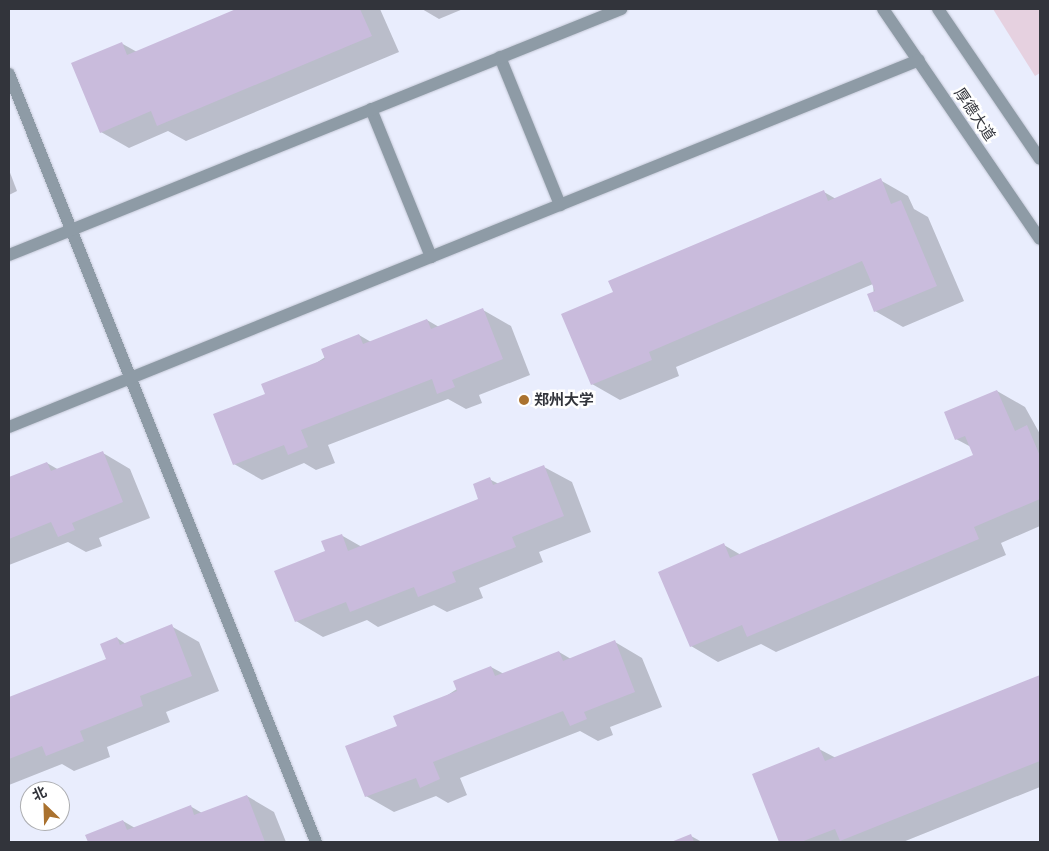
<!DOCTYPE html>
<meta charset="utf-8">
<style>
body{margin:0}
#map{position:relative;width:1049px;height:851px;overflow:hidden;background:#e9edfd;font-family:"PT Sans Narrow","Noto Sans SC",sans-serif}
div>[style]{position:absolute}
.green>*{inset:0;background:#e6d1e0}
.shadow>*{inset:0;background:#0003}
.building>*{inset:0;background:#c9bbdc}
.roads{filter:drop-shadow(0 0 1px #c4c8d6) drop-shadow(0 0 1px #c4c8d6)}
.service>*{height:12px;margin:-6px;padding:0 6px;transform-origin:6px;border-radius:6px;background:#8e9ba6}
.dots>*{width:14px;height:14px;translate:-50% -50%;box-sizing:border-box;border:2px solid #fff;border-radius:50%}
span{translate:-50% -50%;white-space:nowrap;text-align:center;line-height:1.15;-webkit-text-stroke:5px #fff;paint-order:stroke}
.street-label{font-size:15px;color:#32343b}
.poi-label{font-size:15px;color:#32343b;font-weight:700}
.left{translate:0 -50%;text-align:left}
.frame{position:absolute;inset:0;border:10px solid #32343b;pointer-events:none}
.north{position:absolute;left:20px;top:781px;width:50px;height:50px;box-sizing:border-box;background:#fff;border:1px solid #adaeb1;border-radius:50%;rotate:336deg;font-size:14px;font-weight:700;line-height:20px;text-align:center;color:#32343b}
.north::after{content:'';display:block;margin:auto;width:18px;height:22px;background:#aa722f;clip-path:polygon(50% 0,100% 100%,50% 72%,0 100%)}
</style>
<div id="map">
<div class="green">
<i style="clip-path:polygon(993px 9px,1040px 9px,1040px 73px,1035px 76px)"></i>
</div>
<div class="shadow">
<i style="clip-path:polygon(240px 9px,380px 9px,399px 52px,186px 141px,168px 131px,129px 148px,101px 132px,121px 43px,137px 52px)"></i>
<i style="clip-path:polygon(422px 9px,463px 9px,439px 19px)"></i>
<i style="clip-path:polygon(9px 170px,17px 191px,9px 195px)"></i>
<i style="clip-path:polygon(880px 180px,908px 196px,914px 209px,928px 217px,964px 301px,903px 327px,875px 311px,873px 284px,676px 367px,679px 376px,620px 400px,592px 384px,614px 293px,824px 192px,836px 199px)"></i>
<i style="clip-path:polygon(483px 310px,511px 326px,530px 375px,479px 395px,482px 403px,466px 409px,448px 399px,328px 445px,335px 463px,316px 470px,304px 463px,262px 480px,234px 464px,267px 395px,359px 335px,371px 342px,427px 320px,439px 327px)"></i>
<i style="clip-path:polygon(997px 391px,1025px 407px,1040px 434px,1040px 526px,1001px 543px,1006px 555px,776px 652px,761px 644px,718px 662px,691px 646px,724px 545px,741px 555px,975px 456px,971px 447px,956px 439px)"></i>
<i style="clip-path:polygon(103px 453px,130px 469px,150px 518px,99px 538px,102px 546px,86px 552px,68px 542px,9px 565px,9px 478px,47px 463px,59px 470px)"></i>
<i style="clip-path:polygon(544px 467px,572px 482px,591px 532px,539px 552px,543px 562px,479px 588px,483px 598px,447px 612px,434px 605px,378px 627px,367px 620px,323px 637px,296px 621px,327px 552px,341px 535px,362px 547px,480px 500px,489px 479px,499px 484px)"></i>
<i style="clip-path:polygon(171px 626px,199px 642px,219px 691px,166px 712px,170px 722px,107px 747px,110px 757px,74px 771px,62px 764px,9px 785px,9px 699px,108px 660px,117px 638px,126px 644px)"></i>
<i style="clip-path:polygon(615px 642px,642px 658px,662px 707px,610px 727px,613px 735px,598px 741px,580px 731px,460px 778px,467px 795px,448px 803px,436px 796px,394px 812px,366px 796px,398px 727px,491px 667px,504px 674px,559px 652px,571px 659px)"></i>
<i style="clip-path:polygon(1040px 677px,1040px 787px,903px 842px,781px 842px,754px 774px,819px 749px,836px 758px)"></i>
<i style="clip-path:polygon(247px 796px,274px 812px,286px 842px,89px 842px,86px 836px,123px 821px,135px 828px,190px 806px,202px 813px)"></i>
<i style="clip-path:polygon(691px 836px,702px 842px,674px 842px)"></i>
</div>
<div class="building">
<i style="clip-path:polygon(236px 9px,360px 9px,372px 36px,157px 126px,151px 111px,100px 133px,71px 63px,122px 42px,127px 55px)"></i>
<i style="clip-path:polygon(881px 178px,891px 204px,901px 200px,937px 286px,874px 312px,867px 294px,875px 291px,862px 261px,649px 352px,652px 360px,591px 385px,561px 314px,613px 292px,608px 281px,824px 190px,828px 201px)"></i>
<i style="clip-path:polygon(483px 308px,503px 359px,452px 380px,455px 387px,437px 394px,432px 379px,301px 430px,308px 447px,288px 455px,284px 445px,233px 465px,213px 414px,265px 394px,261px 384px,325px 359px,321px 349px,359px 334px,363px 344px,427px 319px,431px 329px)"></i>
<i style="clip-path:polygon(997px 390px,1015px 431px,1027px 425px,1040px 456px,1040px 499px,974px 527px,979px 539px,747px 637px,742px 625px,690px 647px,658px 572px,724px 543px,730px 558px,973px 455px,965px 436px,955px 440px,944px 412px)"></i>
<i style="clip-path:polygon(103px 451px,123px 502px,72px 523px,75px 530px,58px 537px,51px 522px,9px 539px,9px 477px,47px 462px,51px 471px)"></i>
<i style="clip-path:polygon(544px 465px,564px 516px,512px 537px,516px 547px,452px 572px,456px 582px,418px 597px,414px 587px,350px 612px,346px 602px,295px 622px,274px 571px,325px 551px,321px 541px,342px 534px,348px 551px,478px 499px,473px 484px,490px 477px,493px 485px)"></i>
<i style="clip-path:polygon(172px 624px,192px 676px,140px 696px,143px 706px,80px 731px,84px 741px,46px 756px,42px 746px,9px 759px,9px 697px,106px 659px,100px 644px,117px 637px,120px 645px)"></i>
<i style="clip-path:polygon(615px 640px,635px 692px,584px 712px,587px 719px,570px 726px,563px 711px,433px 762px,440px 779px,420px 788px,416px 778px,365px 797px,345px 746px,397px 726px,393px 716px,457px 691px,453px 681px,491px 666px,495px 676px,559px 651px,563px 661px)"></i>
<i style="clip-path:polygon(1040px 675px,1040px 761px,840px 841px,835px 829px,801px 842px,779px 842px,752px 774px,819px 747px,825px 761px)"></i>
<i style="clip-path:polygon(247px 795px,265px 842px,88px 842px,85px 835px,123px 820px,127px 830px,191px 805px,194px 815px)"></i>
<i style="clip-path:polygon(691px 834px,694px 842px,671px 842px)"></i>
</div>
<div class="roads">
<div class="service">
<i style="left:883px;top:9px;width:278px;rotate:55.7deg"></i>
<i style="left:938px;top:9px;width:181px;rotate:55.8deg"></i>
<i style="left:500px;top:57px;width:160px;rotate:67.9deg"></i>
<i style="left:9px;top:74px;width:827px;rotate:68.21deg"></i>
<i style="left:371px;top:109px;width:160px;rotate:67.9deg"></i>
<i style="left:9px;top:255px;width:660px;rotate:-21.9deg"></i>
<i style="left:9px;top:427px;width:981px;rotate:-21.96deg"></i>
</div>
</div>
<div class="dots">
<i style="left:524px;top:400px;background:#aa722f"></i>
</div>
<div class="street-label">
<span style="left:975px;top:114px;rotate:56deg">厚德大道</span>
</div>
<div class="poi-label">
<span class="left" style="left:534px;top:400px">郑州大学</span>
</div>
<div class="frame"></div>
<div class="north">北</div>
</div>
